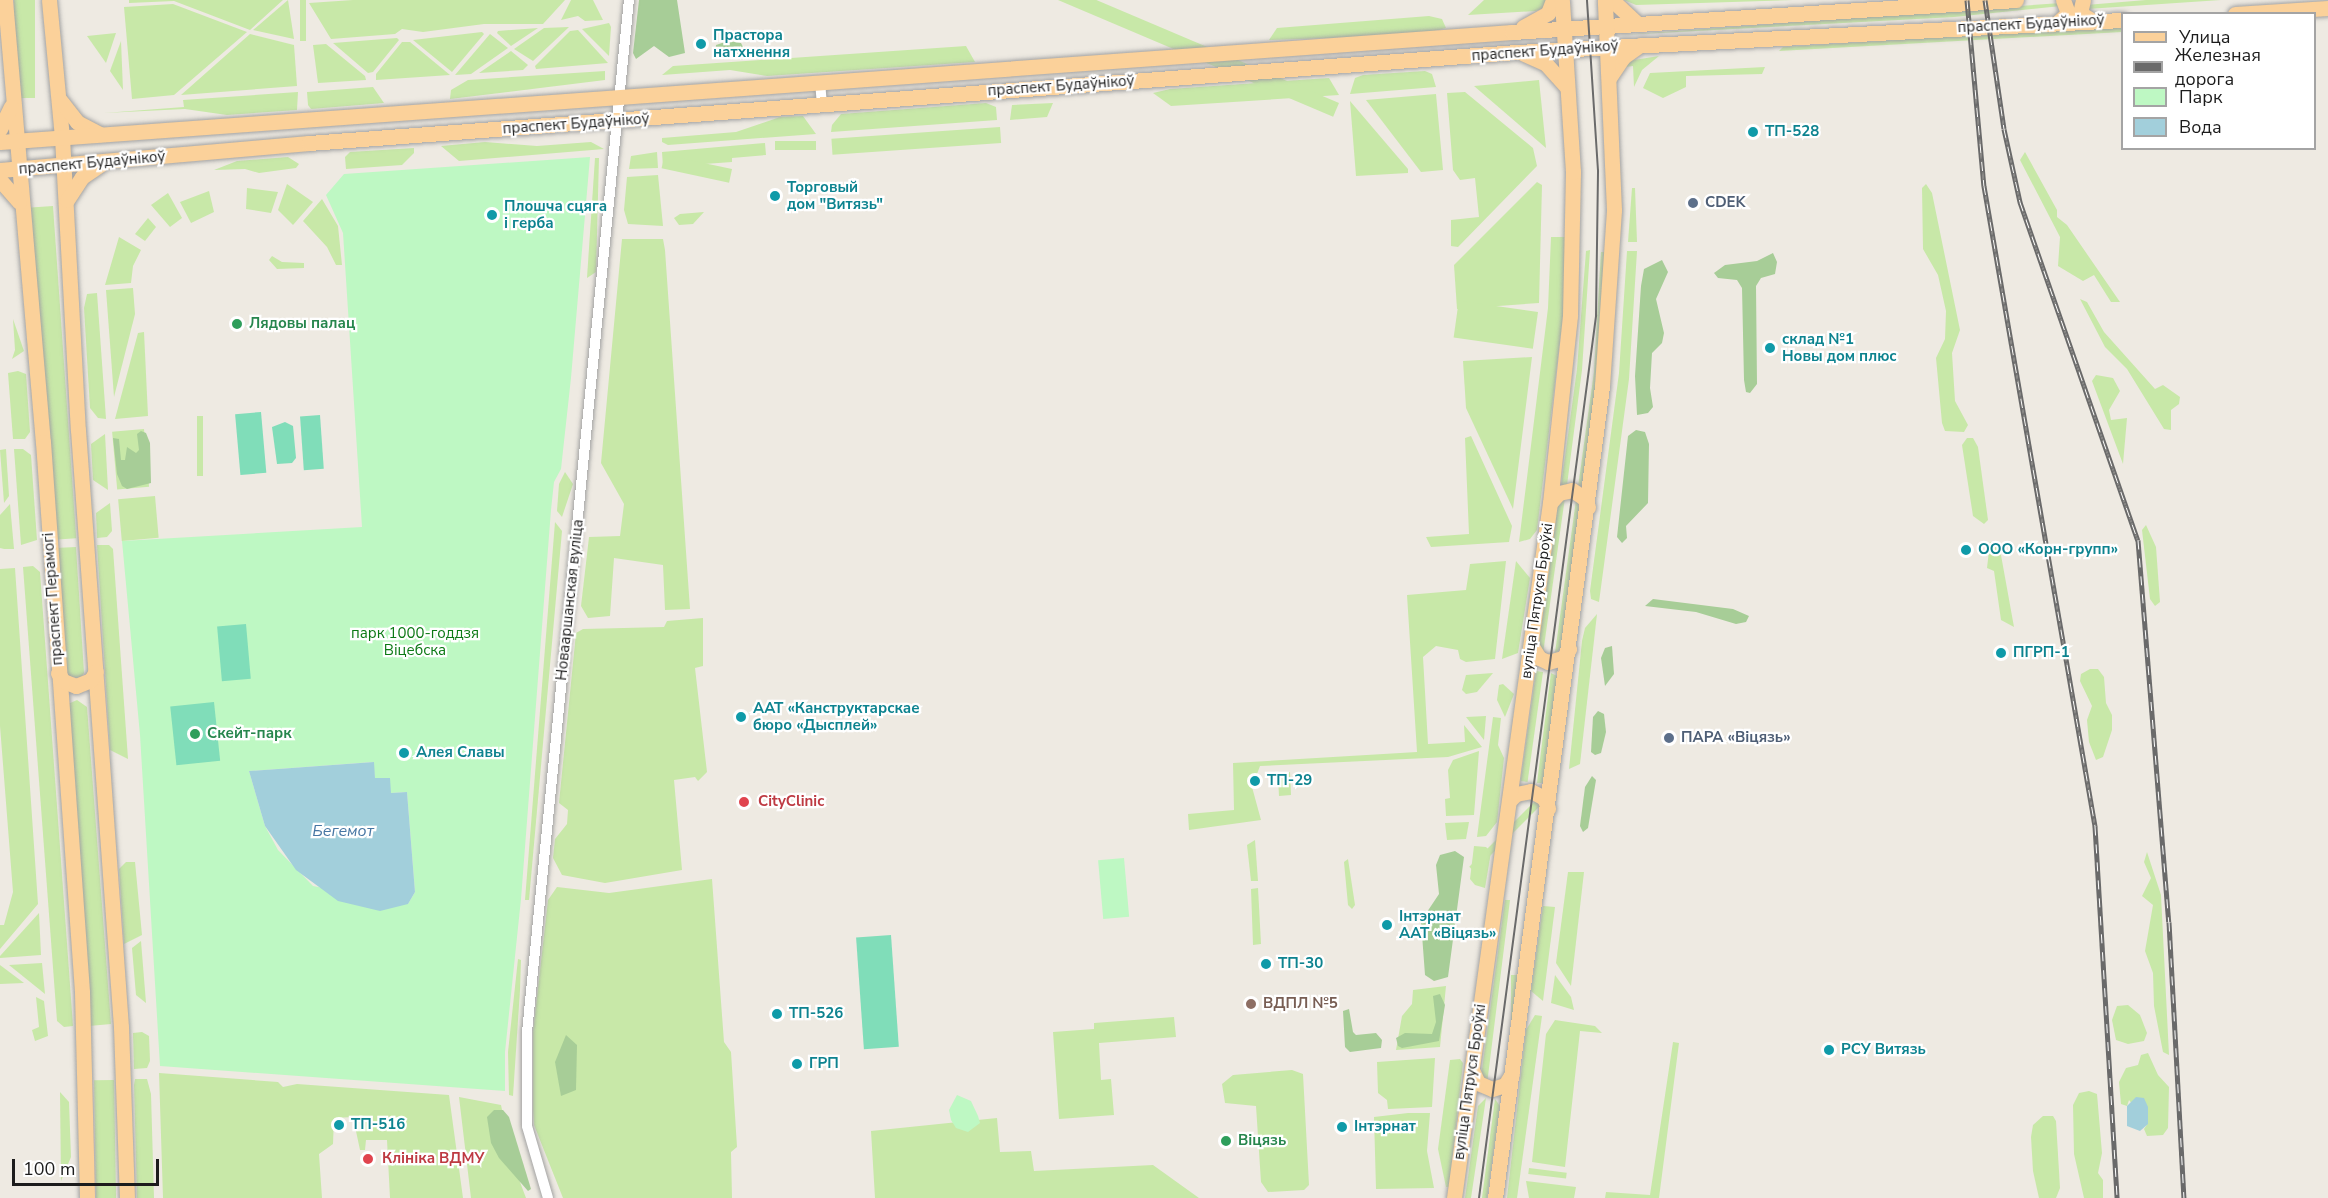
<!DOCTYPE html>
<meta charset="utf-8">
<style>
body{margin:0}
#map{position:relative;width:2328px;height:1198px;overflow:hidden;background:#eeeae2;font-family:"Nunito Sans",sans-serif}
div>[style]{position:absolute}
.grass>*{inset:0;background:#c8e8a8;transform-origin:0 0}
.forest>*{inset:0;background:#a7cd97}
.park>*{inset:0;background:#bef8c3;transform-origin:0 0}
.pitch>*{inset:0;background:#80ddb9;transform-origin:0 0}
.water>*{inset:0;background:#a2cfdb}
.roads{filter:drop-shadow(0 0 2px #a3a3a3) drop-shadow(0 0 2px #a3a3a3)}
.minor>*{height:10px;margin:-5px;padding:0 5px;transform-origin:5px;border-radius:5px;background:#fff}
.primary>*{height:15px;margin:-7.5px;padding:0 7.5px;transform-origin:7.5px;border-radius:7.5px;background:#fbd19a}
.tram>*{height:1.5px;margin:-0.75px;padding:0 0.75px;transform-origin:0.75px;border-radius:0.75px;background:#6a6a6a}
.rail>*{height:5px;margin-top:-2.5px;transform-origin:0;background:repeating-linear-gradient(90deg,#fff 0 9px,#6a6a6a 0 18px);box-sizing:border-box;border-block:2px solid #6a6a6a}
.dots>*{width:16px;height:16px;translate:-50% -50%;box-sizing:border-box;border:3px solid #fff;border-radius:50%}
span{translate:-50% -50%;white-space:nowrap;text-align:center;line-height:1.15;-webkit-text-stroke:4.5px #fff;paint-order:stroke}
.street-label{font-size:15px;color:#1c1c1c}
.culture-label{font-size:15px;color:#0d838f;font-weight:700}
.left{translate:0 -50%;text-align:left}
.service-label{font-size:15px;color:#4e5e75;font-weight:700}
.leisure-label{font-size:15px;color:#27864d;font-weight:700}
.park-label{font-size:15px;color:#0c7915}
.health-label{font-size:15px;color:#be3a42;font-weight:700}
.education-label{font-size:15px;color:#785e54;font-weight:700}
.water-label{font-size:16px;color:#4776a3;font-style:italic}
.legend{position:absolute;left:2121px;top:12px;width:195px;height:138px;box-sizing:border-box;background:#fff;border:2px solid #a4a4a4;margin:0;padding:8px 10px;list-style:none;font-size:18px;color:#1c1c1c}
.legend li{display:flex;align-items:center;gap:12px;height:30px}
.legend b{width:30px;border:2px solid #a4a4a4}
.scale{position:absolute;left:12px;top:1159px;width:147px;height:27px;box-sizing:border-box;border:3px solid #1c1c1c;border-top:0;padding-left:8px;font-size:18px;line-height:21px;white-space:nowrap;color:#1c1c1c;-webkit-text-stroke:4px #fff;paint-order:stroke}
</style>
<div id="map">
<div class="grass">
<i style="left:14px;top:0;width:21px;height:98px"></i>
<i style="clip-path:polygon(129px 0,283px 0,250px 30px,174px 1px,129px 3px)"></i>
<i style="clip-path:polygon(288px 0,294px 39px,253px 30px)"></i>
<i style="left:300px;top:0;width:6px;height:41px"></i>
<i style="clip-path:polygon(353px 0,565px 0,543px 24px,484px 24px,423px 32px,402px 29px,395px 34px,331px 39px,309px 3px)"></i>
<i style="clip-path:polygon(571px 0,593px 0,603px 20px,585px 21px,578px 16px,561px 20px)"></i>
<i style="clip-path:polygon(1484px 0,1550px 0,1550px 5px,1536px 11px,1468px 15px)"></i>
<i style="clip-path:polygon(1624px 0,1793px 0,1636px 5px)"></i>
<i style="clip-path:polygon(2146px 0,2221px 0,2087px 9px,2086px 5px)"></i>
<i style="clip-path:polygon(2061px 3px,2061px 6px,1954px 17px,1621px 35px)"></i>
<i style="clip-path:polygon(173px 4px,247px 32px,174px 95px,132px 99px,124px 7px)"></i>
<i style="clip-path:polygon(1429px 16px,1442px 19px,1446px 28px,1420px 35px,1269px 40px,1277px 28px)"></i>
<i style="clip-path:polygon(609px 23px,611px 27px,609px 56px,582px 29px)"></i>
<i style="clip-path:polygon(2122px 26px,2122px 32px,1779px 51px,1783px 47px)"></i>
<i style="clip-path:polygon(569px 27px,533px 61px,514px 49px,544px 28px)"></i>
<i style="clip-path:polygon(538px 28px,511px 46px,497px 33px,498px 31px)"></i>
<i style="clip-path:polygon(578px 30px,608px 63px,536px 69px,535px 66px,570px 31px)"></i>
<i style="clip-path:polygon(482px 32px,484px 34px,452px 72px,413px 40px)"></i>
<i style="clip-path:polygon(116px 33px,106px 63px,87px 36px)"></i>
<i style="clip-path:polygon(250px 34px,294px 45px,297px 86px,181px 95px)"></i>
<i style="clip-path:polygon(490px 34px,508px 48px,471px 74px,455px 75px)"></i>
<i style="clip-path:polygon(397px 38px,399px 40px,373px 72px,368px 73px,333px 43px)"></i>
<i style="clip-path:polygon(121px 41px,123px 90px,110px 71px)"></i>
<i style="clip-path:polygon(402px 42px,410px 42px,450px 75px,376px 80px,376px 74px)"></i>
<i style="clip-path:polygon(326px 44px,365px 76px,366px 80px,318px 83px,313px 45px)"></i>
<i style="clip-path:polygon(966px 46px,975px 62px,767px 76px,730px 70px,662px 75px,673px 66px)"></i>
<i style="clip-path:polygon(511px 51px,528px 65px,523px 70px,479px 73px)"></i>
<i style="clip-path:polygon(1659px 56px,1642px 70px,1634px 87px,1633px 66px,1625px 67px,1628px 61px)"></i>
<i style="clip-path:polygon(1765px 67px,1762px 74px,1686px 76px,1686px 87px,1663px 98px,1643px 88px,1650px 73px)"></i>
<i style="clip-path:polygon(605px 71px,605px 80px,450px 99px,451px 90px,468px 80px)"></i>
<i style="clip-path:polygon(1425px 71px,1432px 74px,1436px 87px,1350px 94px,1355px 78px,1363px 75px)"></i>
<i style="clip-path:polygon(1329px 78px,1339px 95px,1171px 106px,1153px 93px,1170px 89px)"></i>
<i style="clip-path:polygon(1539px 80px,1546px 148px,1474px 86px)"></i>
<i style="clip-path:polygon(373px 87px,384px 103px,311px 109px,308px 105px,307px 92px)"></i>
<i style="clip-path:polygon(298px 92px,297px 110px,227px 115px,185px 109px,104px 113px,184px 107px,183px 100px)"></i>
<i style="clip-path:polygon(1465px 92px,1533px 148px,1537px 166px,1458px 247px,1451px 246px,1451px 220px,1479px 217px,1475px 178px,1460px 180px,1453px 170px,1447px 93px)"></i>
<i style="clip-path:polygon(1436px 94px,1443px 170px,1421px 172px,1366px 100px)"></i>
<i style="clip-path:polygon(1350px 101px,1408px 169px,1408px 173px,1356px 176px)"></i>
<i style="clip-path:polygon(986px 103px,996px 107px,997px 120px,831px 132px,832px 125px,841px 114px)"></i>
<i style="clip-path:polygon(1053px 103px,1047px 117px,1010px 120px,1012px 105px)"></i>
<i style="left:1339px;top:103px;width:15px;height:327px;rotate:113deg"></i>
<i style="clip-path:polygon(803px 116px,816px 134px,668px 145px,662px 142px,662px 138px,736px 132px,780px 117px)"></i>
<i style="left:1000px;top:127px;width:16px;height:169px;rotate:86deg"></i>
<i style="left:816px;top:141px;width:9px;height:41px;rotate:90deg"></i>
<i style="clip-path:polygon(485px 142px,537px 146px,591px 142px,604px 149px,459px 161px,441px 146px)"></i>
<i style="clip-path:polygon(765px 143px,766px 155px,732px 158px,732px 162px,663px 167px,662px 152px)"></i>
<i style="clip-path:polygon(414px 148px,414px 153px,402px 165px,346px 169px,345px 157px,350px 152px)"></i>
<i style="clip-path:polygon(657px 152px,658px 168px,629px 169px,631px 156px)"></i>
<i style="clip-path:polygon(2025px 152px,2057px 210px,2057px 217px,2067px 225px,2120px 302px,2111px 302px,2094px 275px,2083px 281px,2058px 266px,2060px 237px,2020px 160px)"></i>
<i style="clip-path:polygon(288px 157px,299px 164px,296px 168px,259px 173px,245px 169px,214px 170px,237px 161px)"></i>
<i style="clip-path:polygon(595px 158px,599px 158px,596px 272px,587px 278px)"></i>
<i style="left:732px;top:169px;width:14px;height:69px;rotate:102deg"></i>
<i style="clip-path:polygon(658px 175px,663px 226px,628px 224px,624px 210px,627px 177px)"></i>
<i style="clip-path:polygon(1537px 182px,1542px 185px,1539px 303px,1457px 309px,1454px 265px)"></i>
<i style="clip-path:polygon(287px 184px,313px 202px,293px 225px,278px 210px)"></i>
<i style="clip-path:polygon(1926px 184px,1932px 193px,1960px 330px,1952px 353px,1955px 401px,1968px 425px,1964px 432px,1945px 431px,1942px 423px,1936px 358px,1945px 339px,1946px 311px,1938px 275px,1923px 249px,1922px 188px)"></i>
<i style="clip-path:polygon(247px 188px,278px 192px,271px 213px,246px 209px)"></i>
<i style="clip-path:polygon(1632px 188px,1635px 188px,1637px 242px,1628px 242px)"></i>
<i style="clip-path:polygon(209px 191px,214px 212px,191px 223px,180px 202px)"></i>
<i style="clip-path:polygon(168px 193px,182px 218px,170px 227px,151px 205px)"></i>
<i style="clip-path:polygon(322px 199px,338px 226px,342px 265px,336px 265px,327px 247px,303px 221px)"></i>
<i style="left:53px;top:206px;width:333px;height:22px;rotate:86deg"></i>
<i style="clip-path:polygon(704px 212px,693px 224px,679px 225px,674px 218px,680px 214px)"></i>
<i style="clip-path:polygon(148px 218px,156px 227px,145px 241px,135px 234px)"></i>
<i style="clip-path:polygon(119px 237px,141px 250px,133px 266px,131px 283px,105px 285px)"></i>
<i style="clip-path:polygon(1551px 237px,1566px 237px,1564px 308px,1537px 530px,1530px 539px,1519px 542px,1548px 308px)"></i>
<i style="clip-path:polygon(622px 239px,663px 239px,665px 250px,690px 609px,665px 610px,663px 565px,614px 558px,610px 616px,588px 618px,581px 606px,589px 537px,620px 536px,624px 504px,601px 463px)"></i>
<i style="clip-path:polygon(1590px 250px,1582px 370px,1567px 485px,1561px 486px,1577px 369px,1586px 251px)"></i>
<i style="clip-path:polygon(1627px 251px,1637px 251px,1629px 379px,1599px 602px,1591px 599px,1590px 591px,1619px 373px)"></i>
<i style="clip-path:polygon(1601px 252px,1606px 252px,1598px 372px,1582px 490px,1578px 487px,1594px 372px)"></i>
<i style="clip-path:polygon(272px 256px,282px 262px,304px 263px,304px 268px,277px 269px,269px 260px)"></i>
<i style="clip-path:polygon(133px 288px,135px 314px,114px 397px,106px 290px)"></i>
<i style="clip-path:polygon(97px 293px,106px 419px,98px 418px,90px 408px,84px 308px,87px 294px)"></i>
<i style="clip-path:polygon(2080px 299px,2087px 302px,2104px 332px,2155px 389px,2163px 385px,2180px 397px,2179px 404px,2171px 410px,2171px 430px,2164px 429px,2127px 369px,2105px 347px)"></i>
<i style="left:1538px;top:312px;width:37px;height:80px;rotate:98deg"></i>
<i style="clip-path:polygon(13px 319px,24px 351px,12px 359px,15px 350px)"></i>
<i style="clip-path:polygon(144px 332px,148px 416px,115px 419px,138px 333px)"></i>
<i style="clip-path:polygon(1532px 357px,1513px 509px,1466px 408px,1463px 361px)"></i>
<i style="clip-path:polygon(18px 371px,26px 374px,30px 432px,25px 439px,13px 439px,8px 373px)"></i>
<i style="clip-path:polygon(2096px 375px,2113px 378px,2120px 391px,2109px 410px,2111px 420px,2127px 418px,2123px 464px,2092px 381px)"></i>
<i style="left:197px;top:416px;width:6px;height:60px"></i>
<i style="left:144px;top:429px;width:58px;height:32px;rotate:85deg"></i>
<i style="clip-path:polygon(105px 434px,108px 490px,93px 480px,91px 444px)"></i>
<i style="clip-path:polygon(1471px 436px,1512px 526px,1509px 542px,1431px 547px,1426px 537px,1469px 534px,1465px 438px)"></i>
<i style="clip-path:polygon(1967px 438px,1973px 438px,1978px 447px,1988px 520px,1984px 524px,1973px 516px,1962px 445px)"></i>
<i style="clip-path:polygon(6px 449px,9px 496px,4px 503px,0 450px)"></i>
<i style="clip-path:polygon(14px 449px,23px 449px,31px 455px,37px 540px,21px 545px)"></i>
<i style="clip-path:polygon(565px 472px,573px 484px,562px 517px,557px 511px,559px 484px)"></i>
<i style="left:155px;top:496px;width:42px;height:37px;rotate:85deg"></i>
<i style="left:1565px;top:497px;width:156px;height:6px;rotate:98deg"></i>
<i style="clip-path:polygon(1576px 500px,1581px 505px,1562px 648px,1555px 653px)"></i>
<i style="clip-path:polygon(110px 503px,112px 531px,107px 537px,97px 538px,96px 513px)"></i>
<i style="clip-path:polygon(10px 504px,14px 549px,4px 549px,0 548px,0 515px)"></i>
<i style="clip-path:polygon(555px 522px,562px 531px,529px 900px,525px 900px)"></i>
<i style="clip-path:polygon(2146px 525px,2156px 547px,2160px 602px,2155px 606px,2150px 599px,2142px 530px)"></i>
<i style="clip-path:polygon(1990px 542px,1999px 544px,2014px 627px,2001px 620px,1994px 571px,1987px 568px)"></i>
<i style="clip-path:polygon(97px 545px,109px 545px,113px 549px,128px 759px,110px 750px)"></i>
<i style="clip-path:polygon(76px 547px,84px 673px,81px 678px,66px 677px,55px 548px)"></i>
<i style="clip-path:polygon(1506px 561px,1495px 659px,1466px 662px,1460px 659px,1458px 650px,1436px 646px,1423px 657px,1428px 744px,1465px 742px,1464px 725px,1482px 747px,1448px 757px,1260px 766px,1257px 774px,1249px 776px,1261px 820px,1189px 830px,1188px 814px,1234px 810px,1233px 763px,1417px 752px,1407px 595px,1466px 590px,1470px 564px)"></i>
<i style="clip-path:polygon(1516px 561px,1530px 578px,1518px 653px,1502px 659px)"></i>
<i style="clip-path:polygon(33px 566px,40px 572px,73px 1026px,64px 1027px,57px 1021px,23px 567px)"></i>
<i style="clip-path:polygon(15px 568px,38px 904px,0 949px,0 925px,4px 925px,13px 892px,0 726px,0 569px)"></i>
<i style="clip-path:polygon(1597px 614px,1580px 764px,1569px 769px,1582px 641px,1585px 628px)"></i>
<i style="clip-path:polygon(703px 618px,703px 666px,695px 668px,707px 772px,698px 781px,695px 777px,674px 780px,682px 870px,605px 883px,562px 875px,553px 858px,555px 839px,567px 824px,568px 810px,559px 803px,576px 633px,583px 629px,664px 627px,667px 621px)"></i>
<i style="clip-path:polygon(2090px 669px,2098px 669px,2104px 677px,2106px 703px,2112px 715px,2112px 730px,2103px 757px,2096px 760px,2089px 742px,2087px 720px,2092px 706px,2080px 681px,2081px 674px)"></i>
<i style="left:1543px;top:672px;width:111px;height:7px;rotate:98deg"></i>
<i style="clip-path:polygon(1493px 673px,1477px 692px,1466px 694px,1462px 690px,1466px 675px)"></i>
<i style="clip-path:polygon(1551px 673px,1559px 677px,1544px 783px,1537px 783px)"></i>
<i style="clip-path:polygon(1503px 684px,1514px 694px,1505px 717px,1497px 700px,1499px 685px)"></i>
<i style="clip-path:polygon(77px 700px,87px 707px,111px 1024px,89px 1026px,68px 704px)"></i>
<i style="clip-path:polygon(1486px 716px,1484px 740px,1466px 717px)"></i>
<i style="clip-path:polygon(1493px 717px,1501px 718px,1498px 745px,1504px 758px,1497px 822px,1486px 836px,1477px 837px)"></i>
<i style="clip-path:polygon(1479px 751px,1474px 815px,1446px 816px,1445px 799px,1450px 798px,1448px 770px,1453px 760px)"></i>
<i style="clip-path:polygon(1290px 772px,1291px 795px,1279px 796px,1278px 777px)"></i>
<i style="left:1535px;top:801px;width:7px;height:93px;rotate:45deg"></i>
<i style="clip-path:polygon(1469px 822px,1466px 839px,1447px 840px,1445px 823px)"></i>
<i style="clip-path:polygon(1255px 840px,1258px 881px,1251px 881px,1247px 845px)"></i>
<i style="clip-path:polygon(1474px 846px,1486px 847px,1491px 852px,1485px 888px,1475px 885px,1470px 879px)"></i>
<i style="clip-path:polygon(2147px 852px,2161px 895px,2169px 1055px,2163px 1052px,2154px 1006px,2153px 973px,2145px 951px,2153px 905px,2142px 896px,2151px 878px,2144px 862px)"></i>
<i style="clip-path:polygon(1348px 859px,1355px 905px,1352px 909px,1348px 905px,1344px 862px)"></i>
<i style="clip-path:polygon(126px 862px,135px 862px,142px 935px,124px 944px,119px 869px)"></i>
<i style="clip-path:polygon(1568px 872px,1584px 872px,1571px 986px,1556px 963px)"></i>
<i style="clip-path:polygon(712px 879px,724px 1042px,731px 1052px,737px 1147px,731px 1152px,732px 1198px,563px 1198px,534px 1125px,533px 1109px,533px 1032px,548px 900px,557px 887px,609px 893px)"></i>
<i style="clip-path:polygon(1258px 888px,1261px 944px,1253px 945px,1251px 889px)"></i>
<i style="clip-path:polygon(1505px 900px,1510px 900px,1487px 1084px,1481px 1077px)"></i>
<i style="clip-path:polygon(1543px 906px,1555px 907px,1543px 1001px,1531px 991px)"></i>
<i style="clip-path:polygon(39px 913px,41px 955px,0 958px,0 956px)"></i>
<i style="clip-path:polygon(141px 941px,146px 1003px,136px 995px,132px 948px)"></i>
<i style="clip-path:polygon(518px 959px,521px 960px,520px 990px,513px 1096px,509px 1095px,508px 1052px)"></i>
<i style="clip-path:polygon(42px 963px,45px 994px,9px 965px)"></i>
<i style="clip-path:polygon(0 965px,24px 983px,0 984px)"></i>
<i style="left:1511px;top:975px;width:7px;height:112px"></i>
<i style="clip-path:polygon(1555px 975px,1571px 997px,1574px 1010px,1551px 1003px)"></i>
<i style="clip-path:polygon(1446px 986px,1440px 1047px,1396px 1050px,1402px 1016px,1412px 1004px,1413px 990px)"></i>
<i style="clip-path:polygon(36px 997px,44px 1001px,48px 1036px,35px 1041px,32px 1030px,39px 1027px)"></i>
<i style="clip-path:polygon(2128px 1005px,2140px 1015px,2147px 1033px,2144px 1041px,2128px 1044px,2116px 1040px,2112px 1020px,2117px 1006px)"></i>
<i style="clip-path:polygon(1535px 1015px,1542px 1016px,1517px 1198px,1507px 1198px,1526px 1030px)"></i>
<i style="clip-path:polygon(1174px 1017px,1176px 1037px,1099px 1043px,1101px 1080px,1111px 1079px,1114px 1115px,1059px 1119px,1053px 1032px,1094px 1029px,1094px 1023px)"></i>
<i style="clip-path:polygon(1555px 1020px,1595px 1026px,1602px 1033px,1580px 1031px,1565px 1167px,1532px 1162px,1546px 1034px)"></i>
<i style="clip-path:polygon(142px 1032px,149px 1036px,150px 1061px,147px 1068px,134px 1069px,133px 1033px)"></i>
<i style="clip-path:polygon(1673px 1042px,1679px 1043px,1659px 1198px,1605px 1198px,1606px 1192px,1650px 1195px)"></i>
<i style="clip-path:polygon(2148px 1053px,2158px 1075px,2169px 1087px,2168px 1128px,2163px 1135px,2147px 1136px,2144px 1129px,2148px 1123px,2129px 1100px,2127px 1106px,2121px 1104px,2119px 1082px,2126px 1068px,2138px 1065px,2141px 1055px)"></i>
<i style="clip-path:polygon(1435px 1058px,1432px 1107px,1388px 1109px,1387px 1100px,1378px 1093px,1377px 1062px)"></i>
<i style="clip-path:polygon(1460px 1059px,1463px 1063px,1449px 1187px,1446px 1187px,1438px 1149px,1450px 1060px)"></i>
<i style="clip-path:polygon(1292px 1070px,1303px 1074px,1309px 1185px,1304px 1190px,1268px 1192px,1261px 1182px,1256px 1106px,1225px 1103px,1222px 1084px,1233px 1075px)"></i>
<i style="clip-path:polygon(159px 1073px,278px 1082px,283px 1087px,297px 1084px,449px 1095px,463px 1198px,390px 1198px,387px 1140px,366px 1140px,365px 1150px,360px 1150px,353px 1117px,334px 1118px,333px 1144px,319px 1154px,322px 1198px,163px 1198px)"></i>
<i style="clip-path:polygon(147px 1079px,151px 1094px,154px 1198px,137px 1198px,134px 1085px,135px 1079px)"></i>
<i style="left:114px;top:1080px;width:118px;height:20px;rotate:89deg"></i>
<i style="clip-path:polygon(2089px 1091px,2097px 1094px,2102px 1153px,2098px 1173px,2103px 1180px,2103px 1198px,2084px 1198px,2074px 1154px,2073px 1105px,2079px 1093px)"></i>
<i style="clip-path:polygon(60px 1092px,69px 1102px,71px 1157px,61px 1181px)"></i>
<i style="clip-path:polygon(459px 1097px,501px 1105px,514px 1166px,526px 1198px,471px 1198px)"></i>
<i style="clip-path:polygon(1486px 1098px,1471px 1198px,1465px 1198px,1478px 1106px)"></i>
<i style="clip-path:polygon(1495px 1099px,1500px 1106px,1487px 1198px,1482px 1198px)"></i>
<i style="clip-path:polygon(1408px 1113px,1430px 1113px,1427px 1151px,1434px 1188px,1376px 1189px,1374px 1117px)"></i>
<i style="clip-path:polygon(2043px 1116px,2053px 1116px,2056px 1121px,2060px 1188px,2056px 1198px,2039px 1198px,2033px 1171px,2031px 1137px,2033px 1125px)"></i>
<i style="clip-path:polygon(997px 1118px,1000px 1152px,1031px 1151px,1034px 1171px,1153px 1165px,1199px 1198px,875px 1198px,871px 1131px)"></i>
<i style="left:1529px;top:1168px;width:38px;height:6px;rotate:7deg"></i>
<i style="clip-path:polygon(1526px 1181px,1576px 1187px,1574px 1198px,1529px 1198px)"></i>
</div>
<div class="forest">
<i style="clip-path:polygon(639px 0,677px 0,685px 53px,669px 57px,654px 46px,636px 59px,633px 53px)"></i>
<i style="clip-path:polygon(728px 41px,741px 43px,746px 53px,715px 56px,716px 45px)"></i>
<i style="clip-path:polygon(1773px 253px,1777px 262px,1775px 274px,1761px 278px,1756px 286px,1757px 384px,1750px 393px,1746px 392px,1744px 380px,1742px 288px,1737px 280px,1718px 278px,1714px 273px,1725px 265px,1757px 261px)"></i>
<i style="clip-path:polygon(1662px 260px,1668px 272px,1656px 299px,1664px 333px,1662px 343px,1652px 353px,1650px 388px,1653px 407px,1648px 413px,1637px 415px,1635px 376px,1641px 286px,1644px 269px)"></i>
<i style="clip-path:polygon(1636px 430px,1645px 432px,1649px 444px,1648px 503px,1626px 526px,1627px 538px,1622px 543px,1617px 537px,1628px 436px)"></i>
<i style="clip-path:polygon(141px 431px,146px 433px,150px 443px,151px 483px,127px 489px,122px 486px,117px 474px,113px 438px,119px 439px,121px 460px,125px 460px,127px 447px,136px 453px,139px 450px,137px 434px)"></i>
<i style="clip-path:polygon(1653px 599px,1733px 609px,1749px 616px,1746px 622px,1736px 624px,1696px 612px,1645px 606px)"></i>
<i style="clip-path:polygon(1612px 646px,1614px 674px,1605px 686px,1601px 658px,1605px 648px)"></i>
<i style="clip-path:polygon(1598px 711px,1604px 714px,1606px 732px,1601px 753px,1595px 755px,1591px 752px,1593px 717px)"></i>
<i style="clip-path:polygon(1592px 776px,1596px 780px,1588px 828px,1583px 832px,1580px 826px,1585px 787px)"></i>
<i style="clip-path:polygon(1455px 851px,1464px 857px,1448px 977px,1434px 981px,1425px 975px,1421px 921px,1439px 894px,1436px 865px,1440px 855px)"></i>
<i style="clip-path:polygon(1440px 994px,1445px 1005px,1439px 1041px,1402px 1048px,1398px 1046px,1396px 1038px,1405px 1033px,1432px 1034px,1436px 1022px,1433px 996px)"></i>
<i style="clip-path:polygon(1349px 1009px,1353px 1032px,1356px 1035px,1376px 1033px,1382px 1040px,1381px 1048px,1350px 1052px,1345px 1047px,1343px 1011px)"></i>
<i style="clip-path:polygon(566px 1035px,577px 1045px,576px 1090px,561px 1096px,555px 1062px)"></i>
<i style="clip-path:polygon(494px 1110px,503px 1110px,509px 1117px,531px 1189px,528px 1191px,499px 1158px,491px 1143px,487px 1117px)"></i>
</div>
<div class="park">
<i style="clip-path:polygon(evenodd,590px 157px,571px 378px,561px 469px,554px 482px,551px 510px,521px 899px,505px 1052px,505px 1091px,160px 1066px,140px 735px,122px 541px,362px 527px,343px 233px,326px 195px,344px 174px,590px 157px,373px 762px,375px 779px,391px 793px,407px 792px,415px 892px,408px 904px,313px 886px,278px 850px,265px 826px,249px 771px,373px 762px)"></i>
<i style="left:1124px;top:858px;width:59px;height:26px;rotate:85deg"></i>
<i style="clip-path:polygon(957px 1095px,971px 1101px,978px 1116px,980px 1123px,968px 1132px,956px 1128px,951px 1120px,949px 1110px)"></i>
</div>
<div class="pitch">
<i style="left:261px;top:412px;width:61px;height:26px;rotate:85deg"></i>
<i style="left:320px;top:415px;width:54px;height:20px;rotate:86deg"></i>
<i style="clip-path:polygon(285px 422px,293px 426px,296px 458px,292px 463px,277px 464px,272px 427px)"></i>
<i style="left:246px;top:624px;width:55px;height:29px;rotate:85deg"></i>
<i style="left:214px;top:702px;width:59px;height:44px;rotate:84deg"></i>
<i style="left:891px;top:935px;width:112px;height:35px;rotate:86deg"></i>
</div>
<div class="water">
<i style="clip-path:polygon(374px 762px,375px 778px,390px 778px,391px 793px,407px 792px,415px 892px,408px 904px,380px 911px,338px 901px,296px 870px,265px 826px,249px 771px)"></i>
<i style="clip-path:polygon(2136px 1097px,2144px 1098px,2148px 1107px,2148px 1124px,2140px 1131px,2127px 1126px,2127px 1106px)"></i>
</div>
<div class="roads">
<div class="minor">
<i style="left:820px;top:82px;width:23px;rotate:85deg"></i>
<i style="left:548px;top:1198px;width:75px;rotate:-106.3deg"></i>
<i style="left:527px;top:1126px;width:94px;rotate:-90deg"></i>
<i style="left:527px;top:1032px;width:1037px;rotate:-84.36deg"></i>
</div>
<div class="primary">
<i style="left:5px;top:0;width:444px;rotate:85.1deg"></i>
<i style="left:43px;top:442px;width:551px;rotate:85.94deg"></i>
<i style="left:82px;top:992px;width:206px;rotate:88.6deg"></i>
<i style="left:49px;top:0;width:138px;rotate:84.6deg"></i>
<i style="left:62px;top:137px;width:293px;rotate:86.9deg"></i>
<i style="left:78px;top:430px;width:599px;rotate:85.88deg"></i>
<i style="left:121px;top:1027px;width:171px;rotate:88deg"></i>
<i style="left:1612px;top:0;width:34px;rotate:43deg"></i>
<i style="left:2083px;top:0;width:13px;rotate:103deg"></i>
<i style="left:2080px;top:13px;width:15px;rotate:32deg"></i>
<i style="left:2235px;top:14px;width:93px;rotate:-3.7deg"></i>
<i style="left:2057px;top:23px;width:15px;rotate:-42deg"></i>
<i style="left:2068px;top:13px;width:14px;rotate:-111deg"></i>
<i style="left:1523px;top:27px;width:29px;rotate:-29deg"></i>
<i style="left:1548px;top:13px;width:14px;rotate:-69deg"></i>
<i style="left:1524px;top:54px;width:24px;rotate:24deg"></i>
<i style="left:1546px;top:64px;width:30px;rotate:48deg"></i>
<i style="left:1609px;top:78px;width:25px;rotate:-56deg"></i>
<i style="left:1623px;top:57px;width:21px;rotate:-35deg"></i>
<i style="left:60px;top:100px;width:28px;rotate:52deg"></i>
<i style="left:77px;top:122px;width:26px;rotate:28deg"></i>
<i style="left:0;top:129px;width:25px;rotate:-64deg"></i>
<i style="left:0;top:142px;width:1516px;rotate:-4.16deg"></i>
<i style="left:1512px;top:32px;width:505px;rotate:-3.63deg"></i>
<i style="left:0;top:170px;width:310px;rotate:-5deg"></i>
<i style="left:309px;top:143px;width:1211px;rotate:-4.31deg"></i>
<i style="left:1517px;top:52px;width:606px;rotate:-3.03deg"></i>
<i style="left:0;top:180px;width:29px;rotate:49deg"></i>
<i style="left:67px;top:200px;width:27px;rotate:-57deg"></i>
<i style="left:82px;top:177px;width:23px;rotate:-34deg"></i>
<i style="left:1550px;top:503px;width:13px;rotate:-48deg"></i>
<i style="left:1559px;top:493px;width:13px;rotate:-13deg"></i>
<i style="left:1572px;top:490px;width:14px;rotate:34deg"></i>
<i style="left:1584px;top:498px;width:10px;rotate:66deg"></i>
<i style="left:1531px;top:645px;width:15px;rotate:58deg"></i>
<i style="left:1539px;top:658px;width:10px;rotate:24deg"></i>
<i style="left:1548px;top:662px;width:16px;rotate:-15deg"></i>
<i style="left:1563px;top:658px;width:11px;rotate:-56deg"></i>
<i style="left:58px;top:673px;width:9px;rotate:58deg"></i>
<i style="left:63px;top:681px;width:14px;rotate:21deg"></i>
<i style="left:76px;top:686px;width:16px;rotate:-22deg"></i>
<i style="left:91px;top:680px;width:10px;rotate:-61deg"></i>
<i style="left:1509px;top:801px;width:10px;rotate:-45deg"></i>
<i style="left:1516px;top:794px;width:15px;rotate:-11deg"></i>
<i style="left:1531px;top:791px;width:15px;rotate:28deg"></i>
<i style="left:1544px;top:798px;width:11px;rotate:68deg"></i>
<i style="left:1472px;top:1070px;width:14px;rotate:65deg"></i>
<i style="left:1478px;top:1083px;width:15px;rotate:23deg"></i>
<i style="left:1492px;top:1089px;width:14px;rotate:-17deg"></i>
<i style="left:1505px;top:1085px;width:13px;rotate:-58deg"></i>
<i style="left:1454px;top:1198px;width:702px;rotate:-82.14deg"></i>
<i style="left:1550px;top:503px;width:189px;rotate:-83.9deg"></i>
<i style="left:1570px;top:315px;width:143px;rotate:-88.8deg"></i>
<i style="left:1573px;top:172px;width:172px;rotate:-93.7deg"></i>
<i style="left:1495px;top:1198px;width:819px;rotate:-82.49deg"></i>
<i style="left:1602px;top:386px;width:176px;rotate:-86.1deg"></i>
<i style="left:1614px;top:210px;width:210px;rotate:-92.5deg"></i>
</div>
</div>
<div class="tram">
<i style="left:1479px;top:1198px;width:890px;rotate:-82.44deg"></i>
<i style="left:1596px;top:316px;width:145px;rotate:-89.2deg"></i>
<i style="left:1598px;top:171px;width:171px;rotate:-93.7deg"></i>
</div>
<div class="rail">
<i style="left:1967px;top:0;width:187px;rotate:84.8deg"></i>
<i style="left:1984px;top:186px;width:650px;rotate:80.16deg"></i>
<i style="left:2095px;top:826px;width:373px;rotate:86.6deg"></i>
<i style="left:1985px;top:0;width:130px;rotate:81.6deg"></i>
<i style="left:2004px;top:129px;width:75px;rotate:77.6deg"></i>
<i style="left:2020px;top:202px;width:358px;rotate:70.8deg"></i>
<i style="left:2138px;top:540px;width:383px;rotate:85.4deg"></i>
<i style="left:2169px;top:922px;width:276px;rotate:86.9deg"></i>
</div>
<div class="dots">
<i style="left:701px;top:44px;background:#0f9aa8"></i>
<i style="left:1753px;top:132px;background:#0f9aa8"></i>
<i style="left:775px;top:196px;background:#0f9aa8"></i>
<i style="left:1693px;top:203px;background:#5c6f8a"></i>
<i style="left:492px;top:215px;background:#0f9aa8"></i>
<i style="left:237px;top:324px;background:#2e9e5b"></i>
<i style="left:1770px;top:348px;background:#0f9aa8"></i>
<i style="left:1966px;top:550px;background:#0f9aa8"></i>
<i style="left:2001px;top:653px;background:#0f9aa8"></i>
<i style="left:741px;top:717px;background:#0f9aa8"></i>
<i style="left:195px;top:734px;background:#2e9e5b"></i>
<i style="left:1669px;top:738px;background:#5c6f8a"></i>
<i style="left:404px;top:753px;background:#0f9aa8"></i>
<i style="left:1255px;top:781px;background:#0f9aa8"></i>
<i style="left:744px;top:802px;background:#e0444e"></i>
<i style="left:1387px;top:925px;background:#0f9aa8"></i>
<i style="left:1266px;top:964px;background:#0f9aa8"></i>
<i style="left:1251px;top:1004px;background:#8d6e63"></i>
<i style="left:777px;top:1014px;background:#0f9aa8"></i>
<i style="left:1829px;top:1050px;background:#0f9aa8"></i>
<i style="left:797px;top:1064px;background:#0f9aa8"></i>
<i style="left:339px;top:1125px;background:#0f9aa8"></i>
<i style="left:1342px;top:1127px;background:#0f9aa8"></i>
<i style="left:1226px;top:1141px;background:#2e9e5b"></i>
<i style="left:368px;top:1159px;background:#e0444e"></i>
</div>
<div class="street-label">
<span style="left:2031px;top:24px;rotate:-3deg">праспект Будаўнікоў</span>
<span style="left:1545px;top:51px;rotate:-4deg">праспект Будаўнікоў</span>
<span style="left:1061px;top:86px;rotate:-4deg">праспект Будаўнікоў</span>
<span style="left:576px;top:124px;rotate:-4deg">праспект Будаўнікоў</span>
<span style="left:92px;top:163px;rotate:-5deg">праспект Будаўнікоў</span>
<span style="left:53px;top:599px;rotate:-94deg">праспект Перамогі</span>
<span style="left:570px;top:600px;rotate:-84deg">Новааршанская вуліца</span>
<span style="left:1537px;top:601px;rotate:-82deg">вуліца Пятруся Броўкі</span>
<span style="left:1470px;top:1082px;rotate:-82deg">вуліца Пятруся Броўкі</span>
</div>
<div class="culture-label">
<span class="left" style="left:713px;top:44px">Прастора<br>натхнення</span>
<span class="left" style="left:1765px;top:132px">ТП-528</span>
<span class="left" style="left:787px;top:196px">Торговый<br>дом "Витязь"</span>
<span class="left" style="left:504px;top:215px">Плошча сцяга<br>і герба</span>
<span class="left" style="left:1782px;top:348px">склад №1<br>Новы дом плюс</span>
<span class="left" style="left:1978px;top:550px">ООО «Корн-групп»</span>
<span class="left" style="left:2013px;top:653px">ПГРП-1</span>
<span class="left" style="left:753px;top:717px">ААТ «Канструктарскае<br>бюро «Дысплей»</span>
<span class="left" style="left:416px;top:753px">Алея Славы</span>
<span class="left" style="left:1267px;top:781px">ТП-29</span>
<span class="left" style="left:1399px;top:925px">Інтэрнат<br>ААТ «Віцязь»</span>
<span class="left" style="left:1278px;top:964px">ТП-30</span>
<span class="left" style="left:789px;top:1014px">ТП-526</span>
<span class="left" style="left:1841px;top:1050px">РСУ Витязь</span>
<span class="left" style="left:809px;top:1064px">ГРП</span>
<span class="left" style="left:351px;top:1125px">ТП-516</span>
<span class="left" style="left:1354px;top:1127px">Інтэрнат</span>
</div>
<div class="service-label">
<span class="left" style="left:1705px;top:203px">CDEK</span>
<span class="left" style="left:1681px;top:738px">ПАРА «Віцязь»</span>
</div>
<div class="leisure-label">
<span class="left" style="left:249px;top:324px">Лядовы палац</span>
<span class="left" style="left:207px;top:734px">Скейт-парк</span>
<span class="left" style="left:1238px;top:1141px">Віцязь</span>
</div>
<div class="park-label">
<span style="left:415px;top:642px">парк 1000-годдзя<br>Віцебска</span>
</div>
<div class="health-label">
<span class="left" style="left:758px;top:802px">CityClinic</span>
<span class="left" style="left:382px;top:1159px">Клініка ВДМУ</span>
</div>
<div class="education-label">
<span class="left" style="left:1263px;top:1004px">ВДПЛ №5</span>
</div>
<div class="water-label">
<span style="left:343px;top:831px">Бегемот</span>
</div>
<ul class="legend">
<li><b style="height:8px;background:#fbd19a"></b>Улица</li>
<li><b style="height:8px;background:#6a6a6a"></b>Железная дорога</li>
<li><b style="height:16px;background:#bef8c3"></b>Парк</li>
<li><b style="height:16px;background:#a2cfdb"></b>Вода</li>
</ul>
<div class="scale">100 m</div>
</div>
